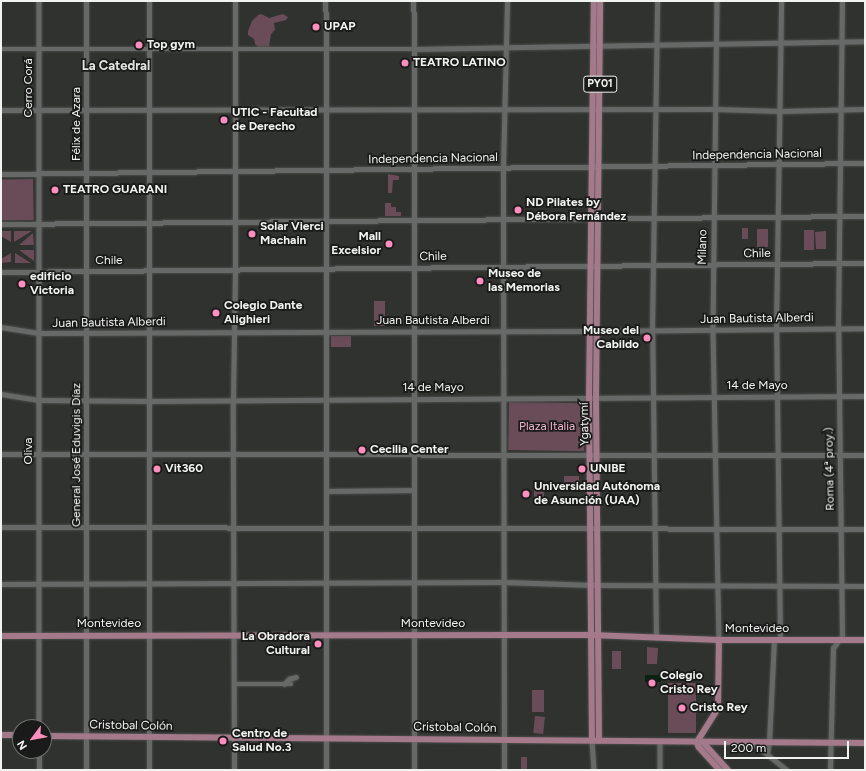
<!DOCTYPE html>
<meta charset="utf-8">
<style>
body{margin:0}
#map{position:relative;width:866px;height:771px;overflow:hidden;background:#303230;font-family:Figtree,sans-serif}
div>[style]{position:absolute}
.green>*{inset:0;background:#694c57;transform-origin:0 0}
.water>*{inset:0;background:#082311;transform-origin:0 0}
.roads{filter:drop-shadow(0 0 1px #4c4e4c) drop-shadow(0 0 1px #4c4e4c)}
.minor>*{height:4.5px;margin:-2.25px;padding:0 2.25px;transform-origin:2.25px;border-radius:2.25px;background:#666967}
.major>*{height:5.5px;margin:-2.75px;padding:0 2.75px;transform-origin:2.75px;border-radius:2.75px;background:#a4798a}
.dots>*{width:11px;height:11px;translate:-50% -50%;box-sizing:border-box;border:2px solid #191a19;border-radius:50%}
span{translate:-50% -50%;white-space:nowrap;text-align:center;line-height:1.15;-webkit-text-stroke:3.5px #191a19;paint-order:stroke}
.shield-label span{padding:1px 3px;background:#191a19;border:1px solid;border-radius:3px;-webkit-text-stroke-width:0}
.shield-label{font-size:11px;color:#f1f3f1;font-weight:700}
.poi-label{font-size:12px;color:#f1f3f1;font-weight:700}
.left{translate:0 -50%;text-align:left}
.right{translate:-100% -50%;text-align:right}
.street-label{font-size:12px;color:#f1f3f1}
.park-label{font-size:12px;color:#f1b4cc}
.neighbourhood-label{font-size:13px;color:#e0e3e0;font-weight:700}
.frame{position:absolute;inset:0;border:2px solid #f1f3f1;pointer-events:none}
.north{position:absolute;left:12px;top:719px;width:40px;height:40px;box-sizing:border-box;background:#191a19;border:1px solid #6f716f;border-radius:50%;rotate:238deg;font-size:11px;font-weight:700;line-height:16px;text-align:center;color:#f1f3f1}
.north::after{content:'';display:block;margin:auto;width:14px;height:18px;background:#fd8ebe;clip-path:polygon(50% 0,100% 100%,50% 72%,0 100%)}
.scale{position:absolute;left:724px;top:741px;width:125px;height:18px;box-sizing:border-box;border:2px solid #f1f3f1;border-top:0;padding-left:5px;font-size:12px;line-height:14px;white-space:nowrap;color:#f1f3f1;-webkit-text-stroke:3px #191a19;paint-order:stroke}
</style>
<div id="map">
<div class="green">
<i style="clip-path:polygon(261px 14px,269px 18px,283px 14px,288px 17px,286px 20px,274px 23px,275px 30px,271px 34px,269px 47px,260px 49px,255px 44px,254px 39px,248px 35px,248px 31px,252px 21px,258px 15px)"></i>
<i style="clip-path:polygon(388px 174px,399px 176px,399px 180px,393px 180px,392px 193px,388px 193px)"></i>
<i style="left:33px;top:179px;width:41px;height:32px;rotate:89deg"></i>
<i style="clip-path:polygon(385px 203px,391px 203px,391px 207px,396px 207px,396px 212px,401px 212px,401px 216px,385px 216px)"></i>
<i style="left:742px;top:228px;width:6px;height:11px"></i>
<i style="left:757px;top:229px;width:11px;height:18px"></i>
<i style="left:804px;top:230px;width:10px;height:20px"></i>
<i style="clip-path:polygon(1px 231px,11px 231px,11px 242px,1px 236px)"></i>
<i style="clip-path:polygon(14px 231px,32px 231px,14px 242px)"></i>
<i style="clip-path:polygon(826px 231px,826px 249px,816px 249px,815px 232px)"></i>
<i style="clip-path:polygon(33px 233px,34px 245px,19px 245px)"></i>
<i style="clip-path:polygon(19px 250px,34px 250px,34px 261px)"></i>
<i style="clip-path:polygon(11px 253px,11px 262px,1px 263px,1px 259px)"></i>
<i style="clip-path:polygon(15px 253px,31px 263px,15px 263px)"></i>
<i style="left:374px;top:301px;width:11px;height:25px"></i>
<i style="left:351px;top:336px;width:11px;height:20px;rotate:90deg"></i>
<i style="left:509px;top:402px;width:76px;height:48px;rotate:1deg"></i>
<i style="left:593px;top:460px;width:1px;height:65px"></i>
<i style="left:564px;top:476px;width:15px;height:9px"></i>
<i style="left:534px;top:487px;width:10px;height:17px"></i>
<i style="clip-path:polygon(594px 640px,595px 640px,595px 735px)"></i>
<i style="clip-path:polygon(647px 647px,658px 648px,657px 664px,647px 664px)"></i>
<i style="left:612px;top:651px;width:9px;height:18px"></i>
<i style="left:668px;top:683px;width:28px;height:50px"></i>
<i style="left:532px;top:690px;width:12px;height:22px"></i>
<i style="left:535px;top:716px;width:10px;height:17px;rotate:6deg"></i>
<i style="left:521px;top:757px;width:6px;height:13px"></i>
</div>
<div class="water">
<i style="left:645px;top:675px;width:16px;height:7px"></i>
</div>
<div class="roads">
<div class="minor">
<i style="left:39px;top:1px;width:726px;rotate:90deg"></i>
<i style="left:87px;top:1px;width:769px;rotate:90deg"></i>
<i style="left:326px;top:1px;width:769px;rotate:89.93deg"></i>
<i style="left:414px;top:1px;width:769px;rotate:89.93deg"></i>
<i style="left:717px;top:1px;width:329px;rotate:90.7deg"></i>
<i style="left:713px;top:330px;width:310px;rotate:88.9deg"></i>
<i style="left:1px;top:49px;width:414px"></i>
<i style="left:415px;top:49px;width:450px;rotate:-1deg"></i>
<i style="left:1px;top:110px;width:715px;rotate:-0.08deg"></i>
<i style="left:716px;top:109px;width:64px;rotate:1.8deg"></i>
<i style="left:780px;top:111px;width:85px;rotate:-1.3deg"></i>
<i style="left:1px;top:174px;width:864px;rotate:-0.73deg"></i>
<i style="left:1px;top:224px;width:864px;rotate:-0.53deg"></i>
<i style="left:1px;top:272px;width:864px;rotate:-0.6deg"></i>
<i style="left:1px;top:327px;width:38px;rotate:9deg"></i>
<i style="left:39px;top:333px;width:558px;rotate:-0.21deg"></i>
<i style="left:597px;top:331px;width:268px;rotate:-0.6deg"></i>
<i style="left:1px;top:394px;width:38px;rotate:9deg"></i>
<i style="left:39px;top:400px;width:111px;rotate:0.5deg"></i>
<i style="left:150px;top:401px;width:715px;rotate:-0.4deg"></i>
<i style="left:1px;top:454px;width:864px;rotate:0.07deg"></i>
<i style="left:326px;top:491px;width:88px;rotate:-0.7deg"></i>
<i style="left:1px;top:527px;width:864px;rotate:0.13deg"></i>
<i style="left:1px;top:584px;width:503px;rotate:-0.23deg"></i>
<i style="left:504px;top:582px;width:90px;rotate:1.9deg"></i>
<i style="left:594px;top:585px;width:271px;rotate:0.2deg"></i>
<i style="left:656px;top:638px;width:308px;rotate:-90.7deg"></i>
<i style="left:652px;top:330px;width:329px;rotate:-89.1deg"></i>
<i style="left:780px;top:640px;width:311px;rotate:-90.7deg"></i>
<i style="left:776px;top:329px;width:328px;rotate:-89.1deg"></i>
<i style="left:234px;top:684px;width:57px"></i>
<i style="left:284px;top:684px;width:7px;rotate:-45deg"></i>
<i style="left:289px;top:679px;width:7px;rotate:-16deg"></i>
<i style="left:592px;top:741px;width:29px;rotate:86deg"></i>
<i style="left:660px;top:741px;width:29px;rotate:90deg"></i>
<i style="left:752px;top:742px;width:45px;rotate:38.7deg"></i>
<i style="left:767px;top:754px;width:12px;rotate:-81deg"></i>
<i style="left:769px;top:742px;width:102px;rotate:-87.2deg"></i>
<i style="left:39px;top:770px;width:19px;rotate:-90deg"></i>
<i style="left:149px;top:770px;width:769px;rotate:-90deg"></i>
<i style="left:234px;top:770px;width:370px;rotate:-90.2deg"></i>
<i style="left:233px;top:400px;width:131px;rotate:-89.1deg"></i>
<i style="left:235px;top:269px;width:268px;rotate:-90deg"></i>
<i style="left:504px;top:770px;width:602px;rotate:-90.1deg"></i>
<i style="left:503px;top:168px;width:167px;rotate:-88.6deg"></i>
<i style="left:830px;top:770px;width:122px;rotate:-88.6deg"></i>
<i style="left:833px;top:648px;width:15px;rotate:-53deg"></i>
<i style="left:842px;top:636px;width:308px;rotate:-90.7deg"></i>
<i style="left:838px;top:328px;width:327px;rotate:-89.3deg"></i>
</div>
<div class="major">
<i style="left:1px;top:636px;width:591px;rotate:-0.1deg"></i>
<i style="left:592px;top:635px;width:127px;rotate:2.3deg"></i>
<i style="left:719px;top:640px;width:146px"></i>
<i style="left:1px;top:735px;width:19px"></i>
<i style="left:44px;top:736px;width:821px;rotate:0.49deg"></i>
<i style="left:592px;top:741px;width:344px;rotate:-90.5deg"></i>
<i style="left:589px;top:397px;width:396px;rotate:-89.3deg"></i>
<i style="left:599px;top:741px;width:344px;rotate:-90.5deg"></i>
<i style="left:596px;top:397px;width:396px;rotate:-89.4deg"></i>
<i style="left:697px;top:742px;width:40px;rotate:-58deg"></i>
<i style="left:718px;top:708px;width:68px;rotate:-89.2deg"></i>
<i style="left:697px;top:742px;width:5px;rotate:68deg"></i>
<i style="left:699px;top:747px;width:31px;rotate:48deg"></i>
<i style="left:703px;top:742px;width:38px;rotate:48deg"></i>
</div>
</div>
<div class="dots">
<i style="left:316px;top:27px;background:#fd8ebe"></i>
<i style="left:139px;top:45px;background:#fd8ebe"></i>
<i style="left:405px;top:63px;background:#fd8ebe"></i>
<i style="left:224px;top:120px;background:#fd8ebe"></i>
<i style="left:55px;top:190px;background:#fd8ebe"></i>
<i style="left:518px;top:210px;background:#fd8ebe"></i>
<i style="left:252px;top:234px;background:#fd8ebe"></i>
<i style="left:389px;top:244px;background:#fd8ebe"></i>
<i style="left:480px;top:281px;background:#fd8ebe"></i>
<i style="left:22px;top:284px;background:#fd8ebe"></i>
<i style="left:216px;top:313px;background:#fd8ebe"></i>
<i style="left:647px;top:338px;background:#fd8ebe"></i>
<i style="left:362px;top:450px;background:#fd8ebe"></i>
<i style="left:157px;top:469px;background:#fd8ebe"></i>
<i style="left:582px;top:469px;background:#fd8ebe"></i>
<i style="left:526px;top:494px;background:#fd8ebe"></i>
<i style="left:318px;top:644px;background:#fd8ebe"></i>
<i style="left:652px;top:683px;background:#fd8ebe"></i>
<i style="left:682px;top:708px;background:#fd8ebe"></i>
<i style="left:223px;top:741px;background:#fd8ebe"></i>
</div>
<div class="shield-label">
<span style="left:600px;top:84px">PY01</span>
</div>
<div class="poi-label">
<span class="left" style="left:324px;top:27px">UPAP</span>
<span class="left" style="left:147px;top:45px">Top gym</span>
<span class="left" style="left:413px;top:63px">TEATRO LATINO</span>
<span class="left" style="left:232px;top:120px">UTIC - Facultad<br>de Derecho</span>
<span class="left" style="left:63px;top:190px">TEATRO GUARANI</span>
<span class="left" style="left:526px;top:210px">ND Pilates by<br>Débora Fernández</span>
<span class="left" style="left:260px;top:234px">Solar Vierci<br>Machain</span>
<span class="right" style="left:381px;top:244px">Mall<br>Excelsior</span>
<span class="left" style="left:488px;top:281px">Museo de<br>las Memorias</span>
<span class="left" style="left:30px;top:284px">edificio<br>Victoria</span>
<span class="left" style="left:224px;top:313px">Colegio Dante<br>Alighieri</span>
<span class="right" style="left:639px;top:338px">Museo del<br>Cabildo</span>
<span class="left" style="left:370px;top:450px">Cecilia Center</span>
<span class="left" style="left:165px;top:469px">Vit360</span>
<span class="left" style="left:590px;top:469px">UNIBE</span>
<span class="left" style="left:534px;top:494px">Universidad Autónoma<br>de Asunción (UAA)</span>
<span class="right" style="left:310px;top:644px">La Obradora<br>Cultural</span>
<span class="left" style="left:660px;top:683px">Colegio<br>Cristo Rey</span>
<span class="left" style="left:690px;top:708px">Cristo Rey</span>
<span class="left" style="left:232px;top:741px">Centro de<br>Salud No.3</span>
</div>
<div class="street-label">
<span style="left:29px;top:88px;rotate:-90deg">Cerro Corá</span>
<span style="left:77px;top:124px;rotate:-90deg">Félix de Azara</span>
<span style="left:757px;top:155px;rotate:-1deg">Independencia Nacional</span>
<span style="left:433px;top:159px;rotate:-1deg">Independencia Nacional</span>
<span style="left:703px;top:247px;rotate:-89deg">Milano</span>
<span style="left:757px;top:254px;rotate:-1deg">Chile</span>
<span style="left:433px;top:257px;rotate:-1deg">Chile</span>
<span style="left:109px;top:261px">Chile</span>
<span style="left:757px;top:319px;rotate:-1deg">Juan Bautista Alberdi</span>
<span style="left:433px;top:321px">Juan Bautista Alberdi</span>
<span style="left:109px;top:323px;rotate:-1deg">Juan Bautista Alberdi</span>
<span style="left:757px;top:386px">14 de Mayo</span>
<span style="left:433px;top:388px">14 de Mayo</span>
<span style="left:585px;top:424px;rotate:-91deg">Ygatymí</span>
<span style="left:29px;top:451px;rotate:-90deg">Oliva</span>
<span style="left:77px;top:455px;rotate:-90deg">General José Eduvigis Díaz</span>
<span style="left:830px;top:469px;rotate:-91deg">Roma (4ª proy.)</span>
<span style="left:109px;top:624px">Montevideo</span>
<span style="left:433px;top:624px">Montevideo</span>
<span style="left:757px;top:629px">Montevideo</span>
<span style="left:131px;top:726px;rotate:1deg">Cristobal Colón</span>
<span style="left:455px;top:728px;rotate:1deg">Cristobal Colón</span>
</div>
<div class="park-label">
<span style="left:547px;top:427px">Plaza Italia</span>
</div>
<div class="neighbourhood-label">
<span style="left:116px;top:66px">La Catedral</span>
</div>
<div class="frame"></div>
<div class="north">N</div>
<div class="scale">200 m</div>
</div>
